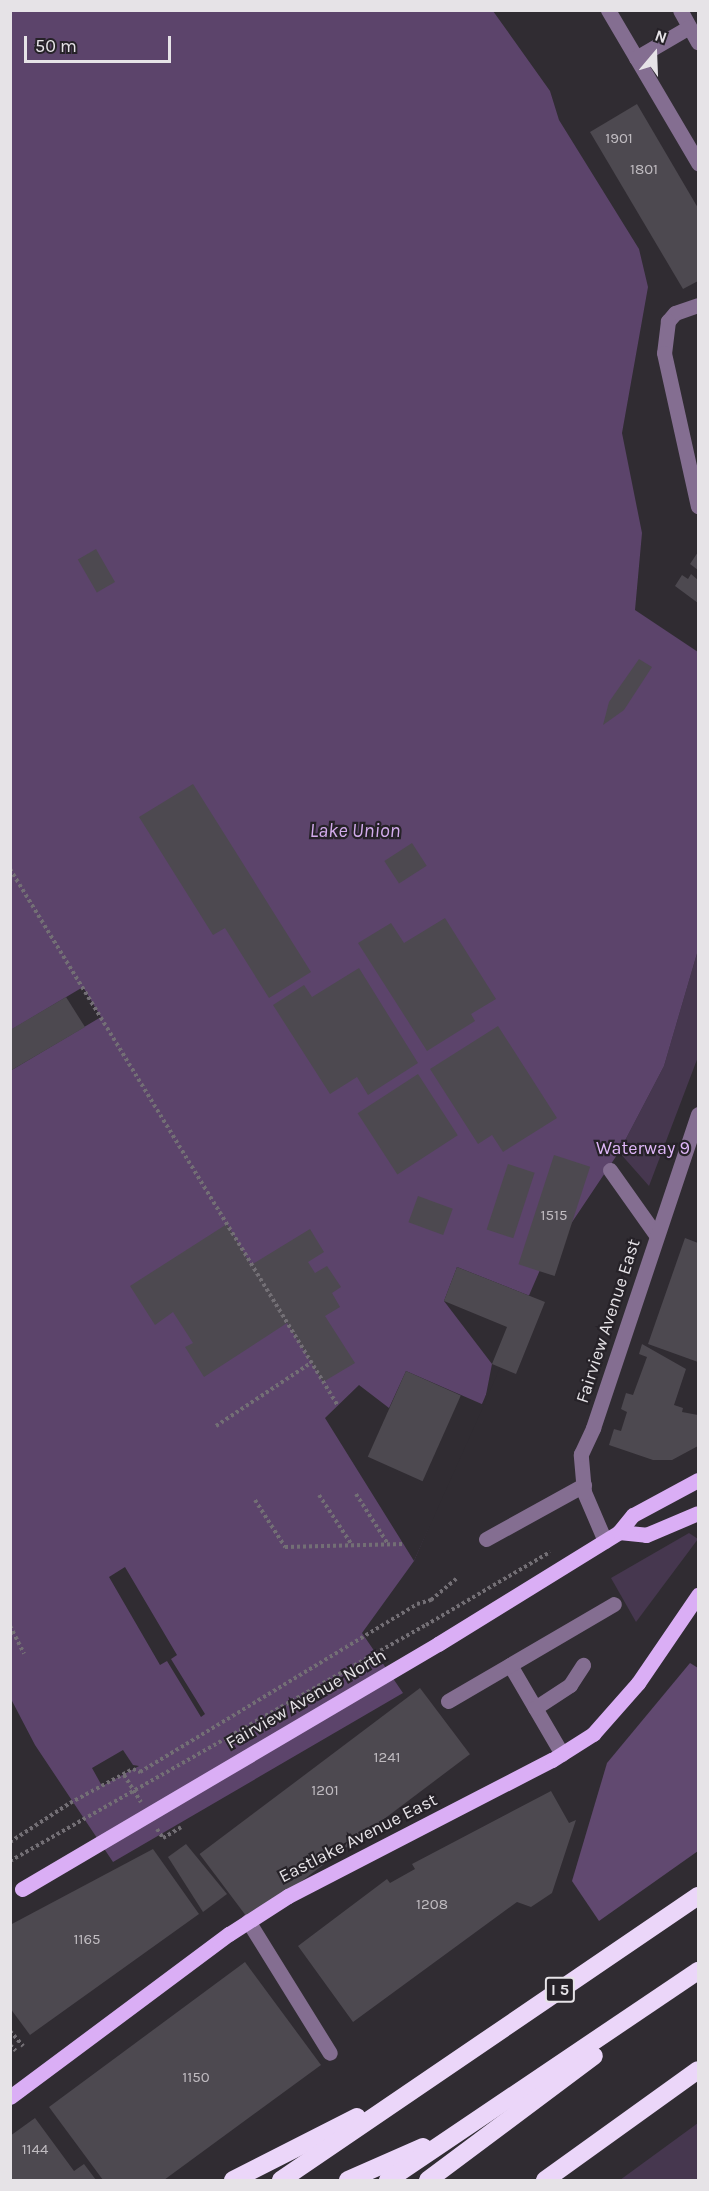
<!DOCTYPE html>
<style>
body{margin:0}
#map{position:relative;width:709px;height:2191px;overflow:hidden;background:#302c32;font-family:Karla,sans-serif}
div>[style]{position:absolute}
.green>*{inset:0;background:#46374f}
.forest>*{inset:0;background:#614970}
.water>*{inset:0;background:#5c446b}
.pier>*{inset:0;background:#302c32}
.building>*{inset:0;background:#4d4950;transform-origin:0 0}
.path>*{height:4px;margin-top:-2px;transform-origin:0;background:repeating-linear-gradient(90deg,#736f75 0 3px,transparent 0 6px)}
.minor>*{height:15px;margin:-7.5px;padding:0 7.5px;transform-origin:7.5px;border-radius:7.5px;background:#846e91}
.major>*{height:15px;margin:-7.5px;padding:0 7.5px;transform-origin:7.5px;border-radius:7.5px;background:#daaef5}
.highway>*{height:18px;margin:-9px;padding:0 9px;transform-origin:9px;border-radius:9px;background:#ebd6f9}
.path-bridge>*{height:4px;margin-top:-2px;transform-origin:0;background:repeating-linear-gradient(90deg,#736f75 0 3px,transparent 0 6px)}
.major-bridge>*{height:15px;margin:-7.5px;padding:0 7.5px;transform-origin:7.5px;border-radius:7.5px;background:#daaef5}
span{translate:-50% -50%;white-space:nowrap;text-align:center;line-height:1.15;-webkit-text-stroke:4.5px #262228;paint-order:stroke}
.number-label{font-size:15px;color:#c0bcc1}
.number-label span{-webkit-text-stroke-width:0}
.shield-label span{padding:2px 4px;background:#262228;border:2px solid;border-radius:4px;-webkit-text-stroke-width:0}
.shield-label{font-size:16px;color:#e6e3e7;font-weight:700}
.park-label{font-size:18px;color:#dfb7f8}
.street-label{font-size:18px;color:#e6e3e7}
.water-label{font-size:20px;color:#d3acec;font-style:italic}
.frame{position:absolute;inset:0;border:12px solid #e6e3e7;pointer-events:none}
.north{position:absolute;left:625px;top:24px;width:60px;height:60px;-webkit-text-stroke:4px #262228;paint-order:stroke;rotate:19deg;font-size:16px;font-weight:700;line-height:24px;text-align:center;color:#e6e3e7}
.north::after{content:'';display:block;margin:auto;width:21px;height:27px;background:#e6e3e7;clip-path:polygon(50% 0,100% 100%,50% 72%,0 100%)}
.scale{position:absolute;left:24px;top:36px;width:147px;height:27px;box-sizing:border-box;border:3px solid #e6e3e7;border-top:0;padding-left:8px;font-size:18px;line-height:21px;white-space:nowrap;color:#e6e3e7;-webkit-text-stroke:4px #262228;paint-order:stroke}
</style>
<div id="map">
<div class="green">
<i style="clip-path:polygon(698px 950px,698px 1057px,649px 1186px,619px 1152px,664px 1066px)"></i>
<i style="clip-path:polygon(689px 1533px,698px 1539px,636px 1622px,611px 1578px)"></i>
<i style="clip-path:polygon(698px 2123px,698px 2180px,620px 2180px)"></i>
</div>
<div class="forest">
<i style="clip-path:polygon(690px 1663px,698px 1668px,698px 1851px,599px 1921px,572px 1881px,607px 1763px)"></i>
</div>
<div class="water">
<i style="clip-path:polygon(10px 11px,493px 11px,550px 91px,559px 120px,639px 249px,648px 287px,622px 433px,642px 533px,635px 610px,698px 652px,698px 950px,664px 1066px,619px 1152px,540px 1270px,414px 1561px,362px 1633px,403px 1693px,113px 1862px,35px 1745px,11px 1699px)"></i>
</div>
<div class="pier">
<i style="clip-path:polygon(83px 987px,101px 1017px,10px 1071px,11px 1030px)"></i>
<i style="clip-path:polygon(457px 1267px,530px 1296px,484px 1405px,414px 1561px,325px 1418px,359px 1385px,389px 1408px,406px 1371px,484px 1405px,492px 1364px,444px 1301px)"></i>
<i style="clip-path:polygon(125px 1567px,177px 1655px,171px 1659px,205px 1714px,201px 1717px,167px 1661px,160px 1665px,109px 1577px)"></i>
<i style="clip-path:polygon(123px 1750px,133px 1765px,139px 1766px,102px 1786px,92px 1768px)"></i>
</div>
<div class="building">
<i style="clip-path:polygon(637px 104px,698px 208px,698px 281px,683px 289px,590px 132px)"></i>
<i style="left:96px;top:549px;width:38px;height:21px;rotate:60deg"></i>
<i style="clip-path:polygon(698px 552px,698px 570px,690px 564px)"></i>
<i style="clip-path:polygon(691px 574px,698px 580px,698px 603px,675px 586px,682px 575px,688px 579px)"></i>
<i style="clip-path:polygon(639px 659px,652px 667px,624px 710px,603px 725px,609px 702px)"></i>
<i style="clip-path:polygon(193px 784px,311px 972px,269px 998px,225px 928px,213px 935px,139px 817px)"></i>
<i style="left:412px;top:843px;width:27px;height:33px;rotate:57deg"></i>
<i style="clip-path:polygon(445px 918px,496px 999px,471px 1014px,475px 1021px,427px 1051px,358px 943px,391px 923px,404px 943px)"></i>
<i style="clip-path:polygon(359px 968px,418px 1063px,368px 1095px,357px 1077px,330px 1094px,273px 1005px,304px 985px,312px 997px)"></i>
<i style="clip-path:polygon(66px 997px,85px 1027px,10px 1071px,10px 1030px)"></i>
<i style="clip-path:polygon(498px 1026px,557px 1118px,503px 1152px,492px 1135px,478px 1144px,430px 1069px)"></i>
<i style="left:418px;top:1074px;width:73px;height:72px;rotate:57deg"></i>
<i style="left:554px;top:1155px;width:38px;height:115px;rotate:18deg"></i>
<i style="left:508px;top:1164px;width:28px;height:69px;rotate:18deg"></i>
<i style="left:418px;top:1196px;width:37px;height:28px;rotate:20deg"></i>
<i style="clip-path:polygon(227px 1224px,251px 1265px,310px 1229px,324px 1252px,308px 1262px,315px 1273px,327px 1266px,341px 1287px,332px 1293px,340px 1307px,325px 1316px,355px 1363px,323px 1382px,287px 1323px,204px 1377px,185px 1347px,193px 1343px,173px 1312px,155px 1325px,130px 1286px)"></i>
<i style="clip-path:polygon(685px 1238px,698px 1243px,698px 1362px,648px 1344px)"></i>
<i style="clip-path:polygon(457px 1267px,545px 1302px,516px 1374px,492px 1364px,507px 1327px,444px 1301px)"></i>
<i style="clip-path:polygon(642px 1344px,686px 1369px,674px 1405px,683px 1408px,682px 1412px,698px 1415px,698px 1446px,672px 1460px,653px 1460px,609px 1445px,614px 1429px,621px 1431px,627px 1412px,621px 1409px,626px 1393px,633px 1395px,647px 1357px,639px 1354px)"></i>
<i style="left:406px;top:1371px;width:60px;height:94px;rotate:24deg"></i>
<i style="left:420px;top:1688px;width:83px;height:276px;rotate:53deg"></i>
<i style="clip-path:polygon(551px 1791px,569px 1823px,576px 1820px,552px 1893px,531px 1907px,517px 1902px,353px 2022px,298px 1946px,387px 1879px,390px 1883px,415px 1869px,412px 1864px)"></i>
<i style="clip-path:polygon(186px 1844px,227px 1894px,203px 1912px,168px 1857px)"></i>
<i style="clip-path:polygon(153px 1849px,199px 1914px,30px 2035px,10px 2008px,10px 1925px)"></i>
<i style="clip-path:polygon(245px 1962px,321px 2065px,164px 2180px,103px 2180px,49px 2107px)"></i>
<i style="clip-path:polygon(35px 2118px,74px 2171px,84px 2164px,96px 2180px,10px 2180px,10px 2136px)"></i>
</div>
<div class="path">
<i style="left:10px;top:869px;width:629px;rotate:58.58deg"></i>
<i style="left:216px;top:1426px;width:114px;rotate:-33.6deg"></i>
<i style="left:356px;top:1494px;width:59px;rotate:57.4deg"></i>
<i style="left:319px;top:1495px;width:60px;rotate:56.6deg"></i>
<i style="left:255px;top:1500px;width:56px;rotate:57.4deg"></i>
<i style="left:285px;top:1547px;width:119px;rotate:-1.4deg"></i>
<i style="left:426px;top:1625px;width:144px;rotate:-30.5deg"></i>
<i style="left:10px;top:1626px;width:31px;rotate:63deg"></i>
<i style="left:124px;top:1775px;width:32px;rotate:58deg"></i>
<i style="left:157px;top:1829px;width:11px;rotate:56deg"></i>
<i style="left:163px;top:1838px;width:21px;rotate:-31deg"></i>
<i style="left:10px;top:1842px;width:72px;rotate:-33deg"></i>
<i style="left:70px;top:1803px;width:72px;rotate:-28.4deg"></i>
<i style="left:133px;top:1769px;width:8px;rotate:23deg"></i>
<i style="left:140px;top:1772px;width:324px;rotate:-31.2deg"></i>
<i style="left:417px;top:1604px;width:15px;rotate:-16deg"></i>
<i style="left:431px;top:1600px;width:33px;rotate:-40deg"></i>
<i style="left:10px;top:2031px;width:20px;rotate:49deg"></i>
<i style="left:10px;top:2045px;width:8px;rotate:45deg"></i>
</div>
<div class="minor">
<i style="left:608px;top:10px;width:178px;rotate:59.5deg"></i>
<i style="left:680px;top:10px;width:37px;rotate:61deg"></i>
<i style="left:636px;top:58px;width:61px;rotate:-30.3deg"></i>
<i style="left:698px;top:305px;width:24px;rotate:161deg"></i>
<i style="left:675px;top:313px;width:11px;rotate:131deg"></i>
<i style="left:668px;top:321px;width:32px;rotate:97deg"></i>
<i style="left:664px;top:353px;width:157px;rotate:77.5deg"></i>
<i style="left:610px;top:1170px;width:80px;rotate:54.7deg"></i>
<i style="left:486px;top:1539px;width:112px;rotate:-28.9deg"></i>
<i style="left:605px;top:1541px;width:53px;rotate:-113.2deg"></i>
<i style="left:584px;top:1492px;width:38px;rotate:-95deg"></i>
<i style="left:581px;top:1454px;width:29px;rotate:-65deg"></i>
<i style="left:593px;top:1428px;width:331px;rotate:-71.5deg"></i>
<i style="left:510px;top:1665px;width:103px;rotate:59.7deg"></i>
<i style="left:448px;top:1701px;width:192px;rotate:-30.3deg"></i>
<i style="left:535px;top:1708px;width:42px;rotate:-33.3deg"></i>
<i style="left:570px;top:1685px;width:24px;rotate:-57deg"></i>
<i style="left:248px;top:1921px;width:155px;rotate:58.2deg"></i>
</div>
<div class="major">
<i style="left:619px;top:1532px;width:27px;rotate:6deg"></i>
<i style="left:646px;top:1535px;width:56px;rotate:-22.9deg"></i>
<i style="left:438px;top:1644px;width:213px;rotate:-31.7deg"></i>
<i style="left:619px;top:1532px;width:22px;rotate:-51deg"></i>
<i style="left:633px;top:1515px;width:74px;rotate:-28.3deg"></i>
<i style="left:10px;top:2097px;width:273px;rotate:-36.7deg"></i>
<i style="left:229px;top:1934px;width:70px;rotate:-32.8deg"></i>
<i style="left:288px;top:1896px;width:297px;rotate:-27.3deg"></i>
<i style="left:552px;top:1760px;width:49px;rotate:-32.4deg"></i>
<i style="left:593px;top:1734px;width:68px;rotate:-48.6deg"></i>
<i style="left:638px;top:1683px;width:107px;rotate:-55.7deg"></i>
</div>
<div class="highway">
<i style="left:233px;top:2180px;width:139px;rotate:-26.9deg"></i>
<i style="left:281px;top:2180px;width:505px;rotate:-34.26deg"></i>
<i style="left:348px;top:2180px;width:82px;rotate:-23.7deg"></i>
<i style="left:388px;top:2180px;width:374px;rotate:-34deg"></i>
<i style="left:428px;top:2180px;width:207px;rotate:-36.8deg"></i>
<i style="left:545px;top:2180px;width:188px;rotate:-35.7deg"></i>
</div>
<div class="path-bridge">
<i style="left:10px;top:1861px;width:478px;rotate:-29.6deg"></i>
</div>
<div class="major-bridge">
<i style="left:22px;top:1889px;width:483px;rotate:-30.5deg"></i>
</div>
<div class="number-label">
<span style="left:619px;top:139px">1901</span>
<span style="left:644px;top:170px">1801</span>
<span style="left:554px;top:1216px">1515</span>
<span style="left:387px;top:1758px">1241</span>
<span style="left:325px;top:1791px">1201</span>
<span style="left:432px;top:1905px">1208</span>
<span style="left:87px;top:1940px">1165</span>
<span style="left:196px;top:2078px">1150</span>
<span style="left:35px;top:2150px">1144</span>
</div>
<div class="shield-label">
<span style="left:560px;top:1990px">I 5</span>
</div>
<div class="park-label">
<span style="left:643px;top:1148px">Waterway 9</span>
</div>
<div class="street-label">
<span style="left:608px;top:1321px;rotate:-72deg">Fairview Avenue East</span>
<span style="left:306px;top:1699px;rotate:-30deg">Fairview Avenue North</span>
<span style="left:358px;top:1838px;rotate:-27deg">Eastlake Avenue East</span>
</div>
<div class="water-label">
<span style="left:355px;top:830px">Lake Union</span>
</div>
<div class="frame"></div>
<div class="north">N</div>
<div class="scale">50 m</div>
</div>
